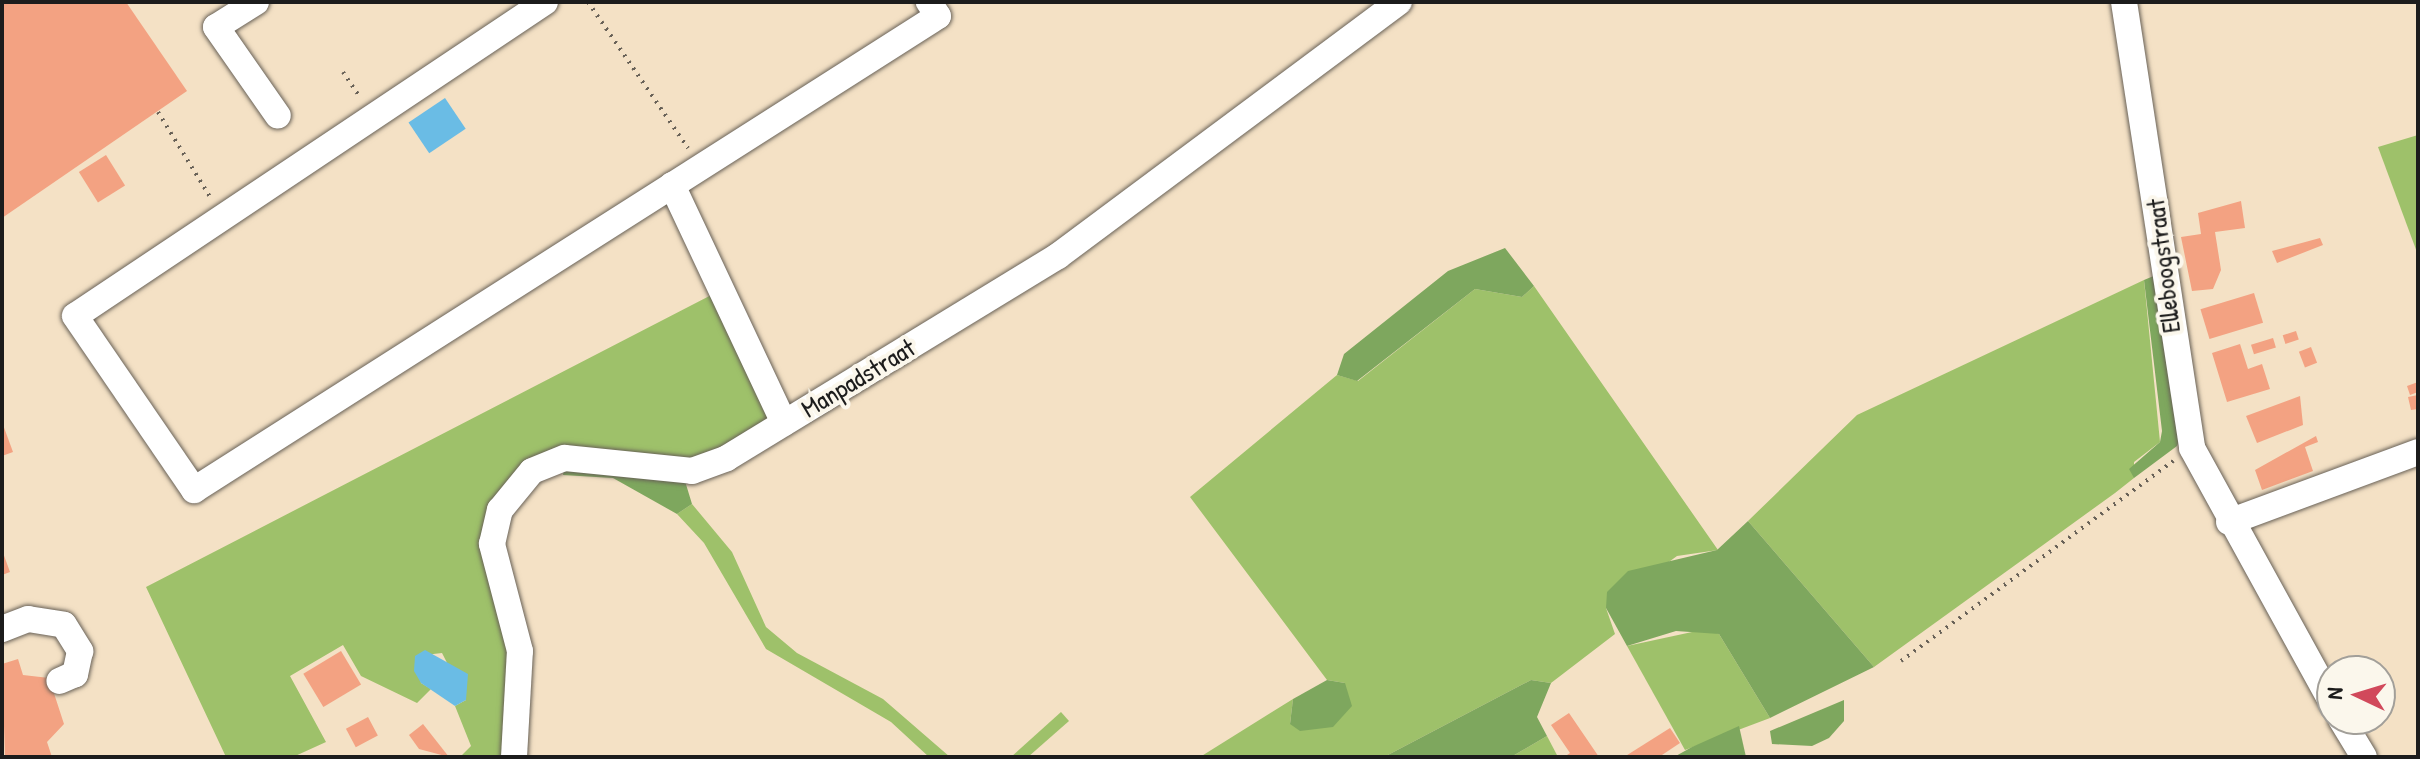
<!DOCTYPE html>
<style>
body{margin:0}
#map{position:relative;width:2420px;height:759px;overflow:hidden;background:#f4e1c5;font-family:"Patrick Hand",sans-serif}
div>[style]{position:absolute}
.green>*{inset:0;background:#9ec16a}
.forest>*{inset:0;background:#7ea75e}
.water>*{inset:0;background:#6abce5;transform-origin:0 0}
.building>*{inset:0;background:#f3a282;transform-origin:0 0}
.path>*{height:4px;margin-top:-2px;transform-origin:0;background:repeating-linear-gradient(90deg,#686157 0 2px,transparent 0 8px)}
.roads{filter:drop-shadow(0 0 2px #686157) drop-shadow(0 0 2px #686157)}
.minor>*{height:26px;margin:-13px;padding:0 13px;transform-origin:13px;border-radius:13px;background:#fff}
span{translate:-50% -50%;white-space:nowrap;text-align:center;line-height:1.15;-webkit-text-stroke:8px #fbf7ec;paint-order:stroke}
.street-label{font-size:26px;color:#1c1c1c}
.frame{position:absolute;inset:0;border:4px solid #1c1c1c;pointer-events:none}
.north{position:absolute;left:2316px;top:655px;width:80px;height:80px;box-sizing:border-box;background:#fbf7ec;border:2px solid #a29f99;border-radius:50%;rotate:274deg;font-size:22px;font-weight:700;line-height:32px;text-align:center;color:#1c1c1c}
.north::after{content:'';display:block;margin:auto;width:28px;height:36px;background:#d1495b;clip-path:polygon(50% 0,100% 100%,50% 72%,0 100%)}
</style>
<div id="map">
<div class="green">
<i style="clip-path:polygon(2418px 135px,2418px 255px,2378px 147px)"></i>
<i style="clip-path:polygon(2144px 280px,2160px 442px,2134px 462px,2134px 478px,2115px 493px,1874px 667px,1748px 521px,1857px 415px)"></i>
<i style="clip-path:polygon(1534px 286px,1718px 550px,1677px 556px,1606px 608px,1615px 634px,1551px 683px,1531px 680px,1384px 757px,1200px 757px,1293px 699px,1290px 724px,1345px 683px,1327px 680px,1190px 497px,1337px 375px,1358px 381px,1475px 289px,1522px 297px)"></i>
<i style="clip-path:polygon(721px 290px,781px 416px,706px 459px,574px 452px,490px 517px,508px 624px,507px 757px,460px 757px,471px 746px,455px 706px,466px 700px,442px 653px,416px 656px,421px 683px,431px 689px,417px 703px,361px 676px,343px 645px,290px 676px,326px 742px,293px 757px,226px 757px,146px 587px)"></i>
<i style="clip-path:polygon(692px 504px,732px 552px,766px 627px,797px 653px,883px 699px,950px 757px,929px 757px,891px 722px,766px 649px,704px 543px,677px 514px)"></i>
<i style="clip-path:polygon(1706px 629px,1719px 634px,1770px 718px,1685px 750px,1627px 646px)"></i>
<i style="clip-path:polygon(1061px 712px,1069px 721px,1028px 757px,1011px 757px)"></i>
<i style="clip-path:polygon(1547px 736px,1558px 757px,1511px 757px)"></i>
</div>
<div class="forest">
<i style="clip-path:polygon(1505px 248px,1534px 286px,1522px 297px,1475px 289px,1357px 381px,1337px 375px,1344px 354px,1448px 271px)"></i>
<i style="clip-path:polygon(2156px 275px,2182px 433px,2177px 446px,2134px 478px,2129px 469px,2160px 442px,2162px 431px,2144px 280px)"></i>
<i style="clip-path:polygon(564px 468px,685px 481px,692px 504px,677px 514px,613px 478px,563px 475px)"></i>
<i style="clip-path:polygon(1748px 521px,1874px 667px,1770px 718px,1719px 634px,1676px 631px,1627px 646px,1606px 608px,1607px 592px,1628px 571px,1717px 550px)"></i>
<i style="clip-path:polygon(1327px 680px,1345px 683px,1352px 706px,1333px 727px,1300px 731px,1290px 724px,1293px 699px)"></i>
<i style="clip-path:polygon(1531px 680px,1551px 683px,1537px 717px,1547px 736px,1511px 757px,1384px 757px)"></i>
<i style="clip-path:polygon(1844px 700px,1844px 721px,1829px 738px,1812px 746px,1772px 744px,1770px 731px)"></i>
<i style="clip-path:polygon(1739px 726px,1746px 757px,1674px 757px,1692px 747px)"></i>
</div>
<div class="water">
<i style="left:445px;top:98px;width:37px;height:44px;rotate:56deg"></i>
<i style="clip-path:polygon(425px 650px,468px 674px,466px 700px,455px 706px,421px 683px,414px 671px,415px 656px)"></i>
</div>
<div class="building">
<i style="clip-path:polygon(2px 2px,126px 2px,187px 91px,2px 218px)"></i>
<i style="left:106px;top:155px;width:36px;height:32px;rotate:58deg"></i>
<i style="clip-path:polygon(2241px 201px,2245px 228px,2215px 232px,2221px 270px,2213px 289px,2192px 291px,2181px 237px,2201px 234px,2198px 213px)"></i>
<i style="clip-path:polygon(2320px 238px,2323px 245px,2277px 263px,2272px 251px)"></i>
<i style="left:2254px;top:293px;width:31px;height:56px;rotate:73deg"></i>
<i style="left:2296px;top:331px;width:9px;height:14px;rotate:72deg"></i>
<i style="left:2273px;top:338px;width:10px;height:23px;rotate:73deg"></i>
<i style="clip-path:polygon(2240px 344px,2248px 369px,2262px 364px,2270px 389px,2227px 402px,2212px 353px)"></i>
<i style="left:2311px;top:347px;width:17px;height:13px;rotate:69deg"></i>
<i style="clip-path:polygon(2418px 382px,2418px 392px,2410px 395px,2407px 386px)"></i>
<i style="clip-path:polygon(2418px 395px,2418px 409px,2411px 410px,2408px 397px)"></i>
<i style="clip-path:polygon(2300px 396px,2303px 425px,2257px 443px,2246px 416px)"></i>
<i style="clip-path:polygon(2px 422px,13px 452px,2px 456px)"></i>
<i style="clip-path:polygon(2316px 436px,2318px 442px,2305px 447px,2313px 471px,2262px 490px,2255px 470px)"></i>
<i style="clip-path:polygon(2px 550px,10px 572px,2px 575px)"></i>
<i style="left:341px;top:651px;width:39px;height:44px;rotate:59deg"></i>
<i style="clip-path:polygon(18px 659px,23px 675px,49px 678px,64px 724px,47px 742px,52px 757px,5px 757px,2px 664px)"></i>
<i style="clip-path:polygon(1569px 713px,1599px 757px,1564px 757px,1570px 753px,1551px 725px)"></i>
<i style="left:368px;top:717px;width:21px;height:25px;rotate:62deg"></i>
<i style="clip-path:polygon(423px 724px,449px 757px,419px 749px,409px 735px)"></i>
<i style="clip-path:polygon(1670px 728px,1680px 743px,1659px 757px,1624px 757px)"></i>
</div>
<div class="path">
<i style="left:588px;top:2px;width:177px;rotate:55.6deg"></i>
<i style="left:343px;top:72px;width:30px;rotate:56deg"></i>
<i style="left:158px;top:112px;width:100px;rotate:58.5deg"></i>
<i style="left:1901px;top:661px;width:338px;rotate:-36.3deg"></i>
</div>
<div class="roads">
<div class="minor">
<i style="left:256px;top:2px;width:47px;rotate:148deg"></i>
<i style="left:216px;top:27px;width:108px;rotate:55.1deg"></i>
<i style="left:545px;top:2px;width:565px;rotate:146.25deg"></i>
<i style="left:75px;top:316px;width:211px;rotate:55.6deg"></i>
<i style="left:194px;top:490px;width:882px;rotate:-32.5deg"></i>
<i style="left:938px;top:16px;width:17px;rotate:-123deg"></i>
<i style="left:2124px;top:2px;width:451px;rotate:81.3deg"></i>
<i style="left:2192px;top:448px;width:291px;rotate:61.2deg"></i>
<i style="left:672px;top:185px;width:263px;rotate:64.8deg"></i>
<i style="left:2229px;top:522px;width:202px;rotate:-20.3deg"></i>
<i style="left:2px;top:629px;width:28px;rotate:-21deg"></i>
<i style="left:28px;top:619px;width:36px;rotate:9deg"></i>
<i style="left:64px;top:625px;width:31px;rotate:58deg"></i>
<i style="left:80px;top:651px;width:24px;rotate:102deg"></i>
<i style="left:75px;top:674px;width:17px;rotate:156deg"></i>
<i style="left:2341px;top:719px;width:44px;rotate:58.8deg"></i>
<i style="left:514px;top:757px;width:106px;rotate:-86.8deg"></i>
<i style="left:520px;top:651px;width:111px;rotate:-104.7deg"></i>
<i style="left:492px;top:544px;width:35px;rotate:-77deg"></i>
<i style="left:500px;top:510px;width:50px;rotate:-50.6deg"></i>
<i style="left:532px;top:471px;width:35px;rotate:-22deg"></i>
<i style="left:565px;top:458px;width:128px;rotate:5.8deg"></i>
<i style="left:692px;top:471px;width:37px;rotate:-20deg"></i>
<i style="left:727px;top:458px;width:388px;rotate:-31.4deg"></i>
<i style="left:1058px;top:256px;width:425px;rotate:-36.7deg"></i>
</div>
</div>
<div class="street-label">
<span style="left:2163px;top:266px;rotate:-97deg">Elleboogstraat</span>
<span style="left:858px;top:378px;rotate:-31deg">Manpadstraat</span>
</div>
<div class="frame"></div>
<div class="north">N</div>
</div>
